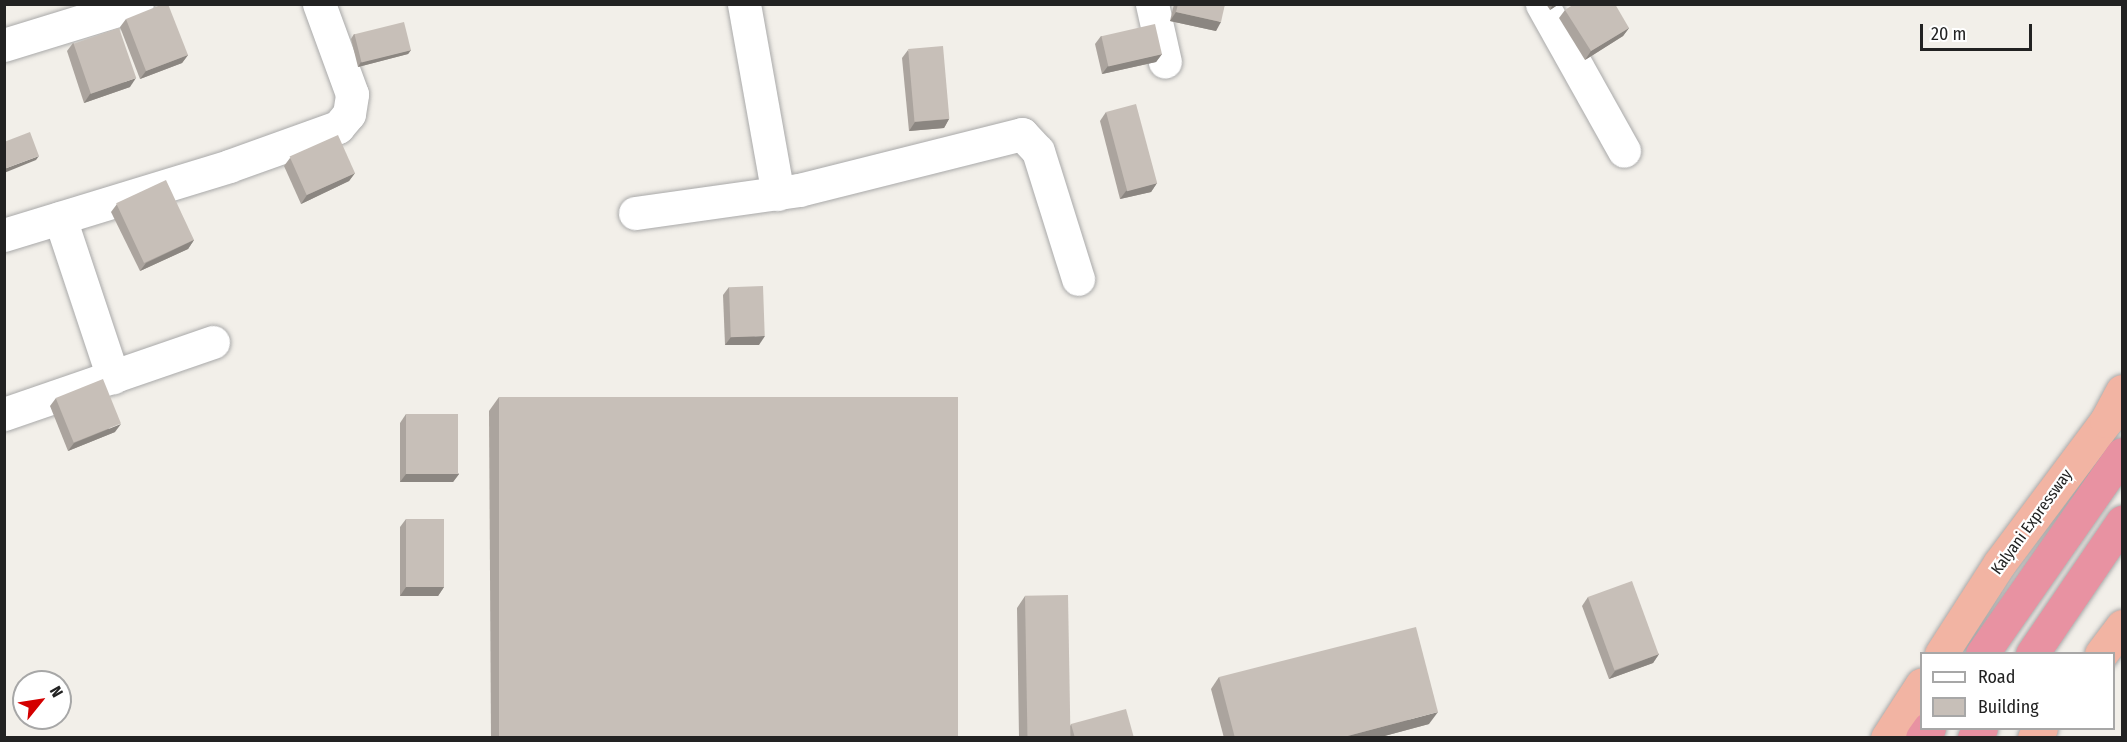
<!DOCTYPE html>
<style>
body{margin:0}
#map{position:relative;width:2127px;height:742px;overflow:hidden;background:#f2efe9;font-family:"Fira Sans Condensed",sans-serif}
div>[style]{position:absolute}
.roads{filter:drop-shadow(0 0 2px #a9a9a9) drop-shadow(0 0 2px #a9a9a9)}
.minor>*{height:33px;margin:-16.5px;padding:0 16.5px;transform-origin:16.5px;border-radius:16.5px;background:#fff}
.trunk>*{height:33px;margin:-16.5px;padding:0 16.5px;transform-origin:16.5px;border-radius:16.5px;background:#f2b4a3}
.motorway>*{height:33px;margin:-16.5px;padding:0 16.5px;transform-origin:16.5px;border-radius:16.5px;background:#e892a2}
.wall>*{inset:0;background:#aba49e}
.shaded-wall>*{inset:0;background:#8b8681}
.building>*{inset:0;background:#c7bfb8;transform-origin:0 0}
span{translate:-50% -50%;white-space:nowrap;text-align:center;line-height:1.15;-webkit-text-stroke:4.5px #fff;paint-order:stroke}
.street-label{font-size:16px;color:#222}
.frame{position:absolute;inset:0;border:6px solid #222;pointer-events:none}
.legend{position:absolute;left:1920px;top:652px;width:195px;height:78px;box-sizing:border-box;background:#fff;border:2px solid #a7a7a7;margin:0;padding:8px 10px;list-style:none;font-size:18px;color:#222}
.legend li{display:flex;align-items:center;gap:12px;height:30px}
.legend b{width:30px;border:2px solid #a7a7a7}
.north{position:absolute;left:12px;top:670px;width:60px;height:60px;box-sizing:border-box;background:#fff;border:2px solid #a7a7a7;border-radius:50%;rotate:60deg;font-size:16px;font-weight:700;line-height:24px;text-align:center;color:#222}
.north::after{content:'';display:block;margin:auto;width:21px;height:27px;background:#d40000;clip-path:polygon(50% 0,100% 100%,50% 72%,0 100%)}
.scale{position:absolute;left:1920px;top:24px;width:112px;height:27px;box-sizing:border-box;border:3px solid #222;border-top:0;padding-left:8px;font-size:18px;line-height:21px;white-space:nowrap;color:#222;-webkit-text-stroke:4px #fff;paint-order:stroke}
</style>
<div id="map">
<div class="roads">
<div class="minor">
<i style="left:744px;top:4px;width:193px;rotate:79.9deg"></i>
<i style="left:1152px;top:4px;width:59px;rotate:77.4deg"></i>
<i style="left:1542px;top:4px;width:168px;rotate:60.8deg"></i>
<i style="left:4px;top:45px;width:139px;rotate:-17.1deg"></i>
<i style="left:635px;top:213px;width:166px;rotate:-8deg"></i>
<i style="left:799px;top:190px;width:230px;rotate:-14.1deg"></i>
<i style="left:1022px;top:134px;width:23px;rotate:47deg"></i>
<i style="left:1038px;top:151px;width:134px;rotate:72.6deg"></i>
<i style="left:60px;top:218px;width:168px;rotate:71.6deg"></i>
<i style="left:4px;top:235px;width:235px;rotate:-17deg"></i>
<i style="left:229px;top:166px;width:116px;rotate:-19.7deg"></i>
<i style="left:338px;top:127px;width:17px;rotate:-50deg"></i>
<i style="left:349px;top:114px;width:20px;rotate:-81deg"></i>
<i style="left:352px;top:94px;width:96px;rotate:-110.1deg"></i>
<i style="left:4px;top:414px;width:221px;rotate:-19deg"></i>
</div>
<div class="trunk">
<i style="left:1941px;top:654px;width:107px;rotate:-57.2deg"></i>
<i style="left:1999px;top:564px;width:179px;rotate:-53.2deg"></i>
<i style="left:2106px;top:421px;width:34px;rotate:-62deg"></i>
<i style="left:2101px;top:654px;width:35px;rotate:-53deg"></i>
<i style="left:1887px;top:738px;width:64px;rotate:-57.1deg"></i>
<i style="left:2034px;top:738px;width:12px;rotate:-55deg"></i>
</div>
<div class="motorway">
<i style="left:1982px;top:654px;width:244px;rotate:-55deg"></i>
<i style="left:2032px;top:654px;width:160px;rotate:-55.7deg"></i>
<i style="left:1922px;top:738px;width:12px;rotate:-55deg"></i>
<i style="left:1974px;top:738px;width:12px;rotate:-55deg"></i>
</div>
</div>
<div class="wall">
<i style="clip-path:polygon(1174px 4px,1225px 4px,1216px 31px,1170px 21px)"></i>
<i style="clip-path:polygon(1546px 4px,1559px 4px,1550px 10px)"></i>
<i style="clip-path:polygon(1565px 10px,1629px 28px,1623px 36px,1585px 60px,1559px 18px)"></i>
<i style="clip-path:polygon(126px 19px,188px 55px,182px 63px,140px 79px,120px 27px)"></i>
<i style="clip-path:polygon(354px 34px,411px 50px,408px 54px,358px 67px,351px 39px)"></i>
<i style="clip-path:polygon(1101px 36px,1162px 54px,1156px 62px,1102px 74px,1095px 44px)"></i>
<i style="clip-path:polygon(73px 43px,130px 87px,84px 103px,67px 51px)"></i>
<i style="clip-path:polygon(908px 50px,949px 119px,944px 128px,909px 131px,902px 58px)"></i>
<i style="clip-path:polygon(1106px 112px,1157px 183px,1151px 192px,1120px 199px,1100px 121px)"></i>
<i style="clip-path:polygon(290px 158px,355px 173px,349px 181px,301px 204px,284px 166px)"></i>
<i style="clip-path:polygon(117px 204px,194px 240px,188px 249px,140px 271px,111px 212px)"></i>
<i style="clip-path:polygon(729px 287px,759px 345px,725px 345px,723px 295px)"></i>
<i style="clip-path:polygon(499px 397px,959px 738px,491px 738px,489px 411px)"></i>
<i style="clip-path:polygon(56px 398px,115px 432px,68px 451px,50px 406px)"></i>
<i style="clip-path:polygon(406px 414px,459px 474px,453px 482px,400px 482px,400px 423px)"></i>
<i style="clip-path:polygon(406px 519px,444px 587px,438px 596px,400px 596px,400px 527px)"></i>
<i style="clip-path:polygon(1025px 596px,1070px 726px,1071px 724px,1134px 738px,1019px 738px,1017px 608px)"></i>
<i style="clip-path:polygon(1588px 597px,1659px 654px,1653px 663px,1609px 679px,1582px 606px)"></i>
<i style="clip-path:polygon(1219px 677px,1429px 724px,1377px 738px,1224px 738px,1211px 689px)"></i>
</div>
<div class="shaded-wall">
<i style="clip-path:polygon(1553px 4px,1559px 4px,1550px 10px)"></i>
<i style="clip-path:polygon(1176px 12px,1221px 22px,1216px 31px,1170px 21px)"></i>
<i style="clip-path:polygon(1629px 28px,1623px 36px,1585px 60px,1591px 51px)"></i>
<i style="clip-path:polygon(411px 50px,408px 54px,358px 67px,361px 62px)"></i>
<i style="clip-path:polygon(1162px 54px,1156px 62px,1102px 74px,1108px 66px)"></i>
<i style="clip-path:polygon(188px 55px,182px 63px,140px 79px,146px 71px)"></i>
<i style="clip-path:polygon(136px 78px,130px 87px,84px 103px,90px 94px)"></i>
<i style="clip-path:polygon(949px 119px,944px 128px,909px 131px,915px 122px)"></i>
<i style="clip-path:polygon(39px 156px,36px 160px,4px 173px,4px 169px)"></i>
<i style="clip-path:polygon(355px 173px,349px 181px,301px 204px,307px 195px)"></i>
<i style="clip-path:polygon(1157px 183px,1151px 192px,1120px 199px,1126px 191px)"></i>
<i style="clip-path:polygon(194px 240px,188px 249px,140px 271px,146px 263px)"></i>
<i style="clip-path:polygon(765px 336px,759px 345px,725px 345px,731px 337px)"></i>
<i style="clip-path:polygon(121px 424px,115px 432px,68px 451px,74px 443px)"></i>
<i style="clip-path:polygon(406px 474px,459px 474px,453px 482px,400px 482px)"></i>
<i style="clip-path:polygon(406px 587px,444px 587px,438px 596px,400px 596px)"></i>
<i style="clip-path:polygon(1659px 654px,1653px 663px,1609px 679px,1615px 671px)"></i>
<i style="clip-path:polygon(1438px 712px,1429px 724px,1377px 738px,1340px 738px)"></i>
</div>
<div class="building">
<i style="clip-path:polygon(163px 4px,168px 4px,188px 55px,146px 71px,126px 19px)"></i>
<i style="clip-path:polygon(1178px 4px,1225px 4px,1221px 22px,1176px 12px)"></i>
<i style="clip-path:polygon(1574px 4px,1615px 4px,1629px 28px,1591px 51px,1565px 10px)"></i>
<i style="left:404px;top:22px;width:29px;height:51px;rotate:76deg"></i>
<i style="left:1155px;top:24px;width:31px;height:55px;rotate:77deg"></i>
<i style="left:119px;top:28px;width:53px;height:48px;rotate:71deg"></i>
<i style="left:943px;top:46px;width:73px;height:35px;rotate:85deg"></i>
<i style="left:1136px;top:104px;width:82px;height:31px;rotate:75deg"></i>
<i style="clip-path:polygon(30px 132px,39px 156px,4px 169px,4px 142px)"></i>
<i style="left:338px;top:135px;width:42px;height:53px;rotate:66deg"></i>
<i style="left:166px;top:180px;width:66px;height:55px;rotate:65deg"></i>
<i style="left:763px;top:286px;width:50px;height:34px;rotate:88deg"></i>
<i style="left:103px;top:379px;width:48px;height:51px;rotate:68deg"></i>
<i style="left:499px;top:397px;width:459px;height:341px"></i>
<i style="left:406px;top:414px;width:52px;height:60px"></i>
<i style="left:406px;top:519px;width:38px;height:68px"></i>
<i style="left:1632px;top:581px;width:78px;height:47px;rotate:70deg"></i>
<i style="left:1068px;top:595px;width:143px;height:43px;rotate:89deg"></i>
<i style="clip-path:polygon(1416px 627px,1438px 712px,1340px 738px,1235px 738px,1219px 677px)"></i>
<i style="clip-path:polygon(1126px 709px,1134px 738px,1075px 738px,1071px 724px)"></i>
</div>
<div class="street-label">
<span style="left:2032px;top:522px;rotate:-54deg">Kalyani Expressway</span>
</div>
<div class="frame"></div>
<ul class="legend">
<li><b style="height:8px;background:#fff"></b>Road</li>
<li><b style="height:16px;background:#c7bfb8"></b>Building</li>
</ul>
<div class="north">N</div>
<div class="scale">20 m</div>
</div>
